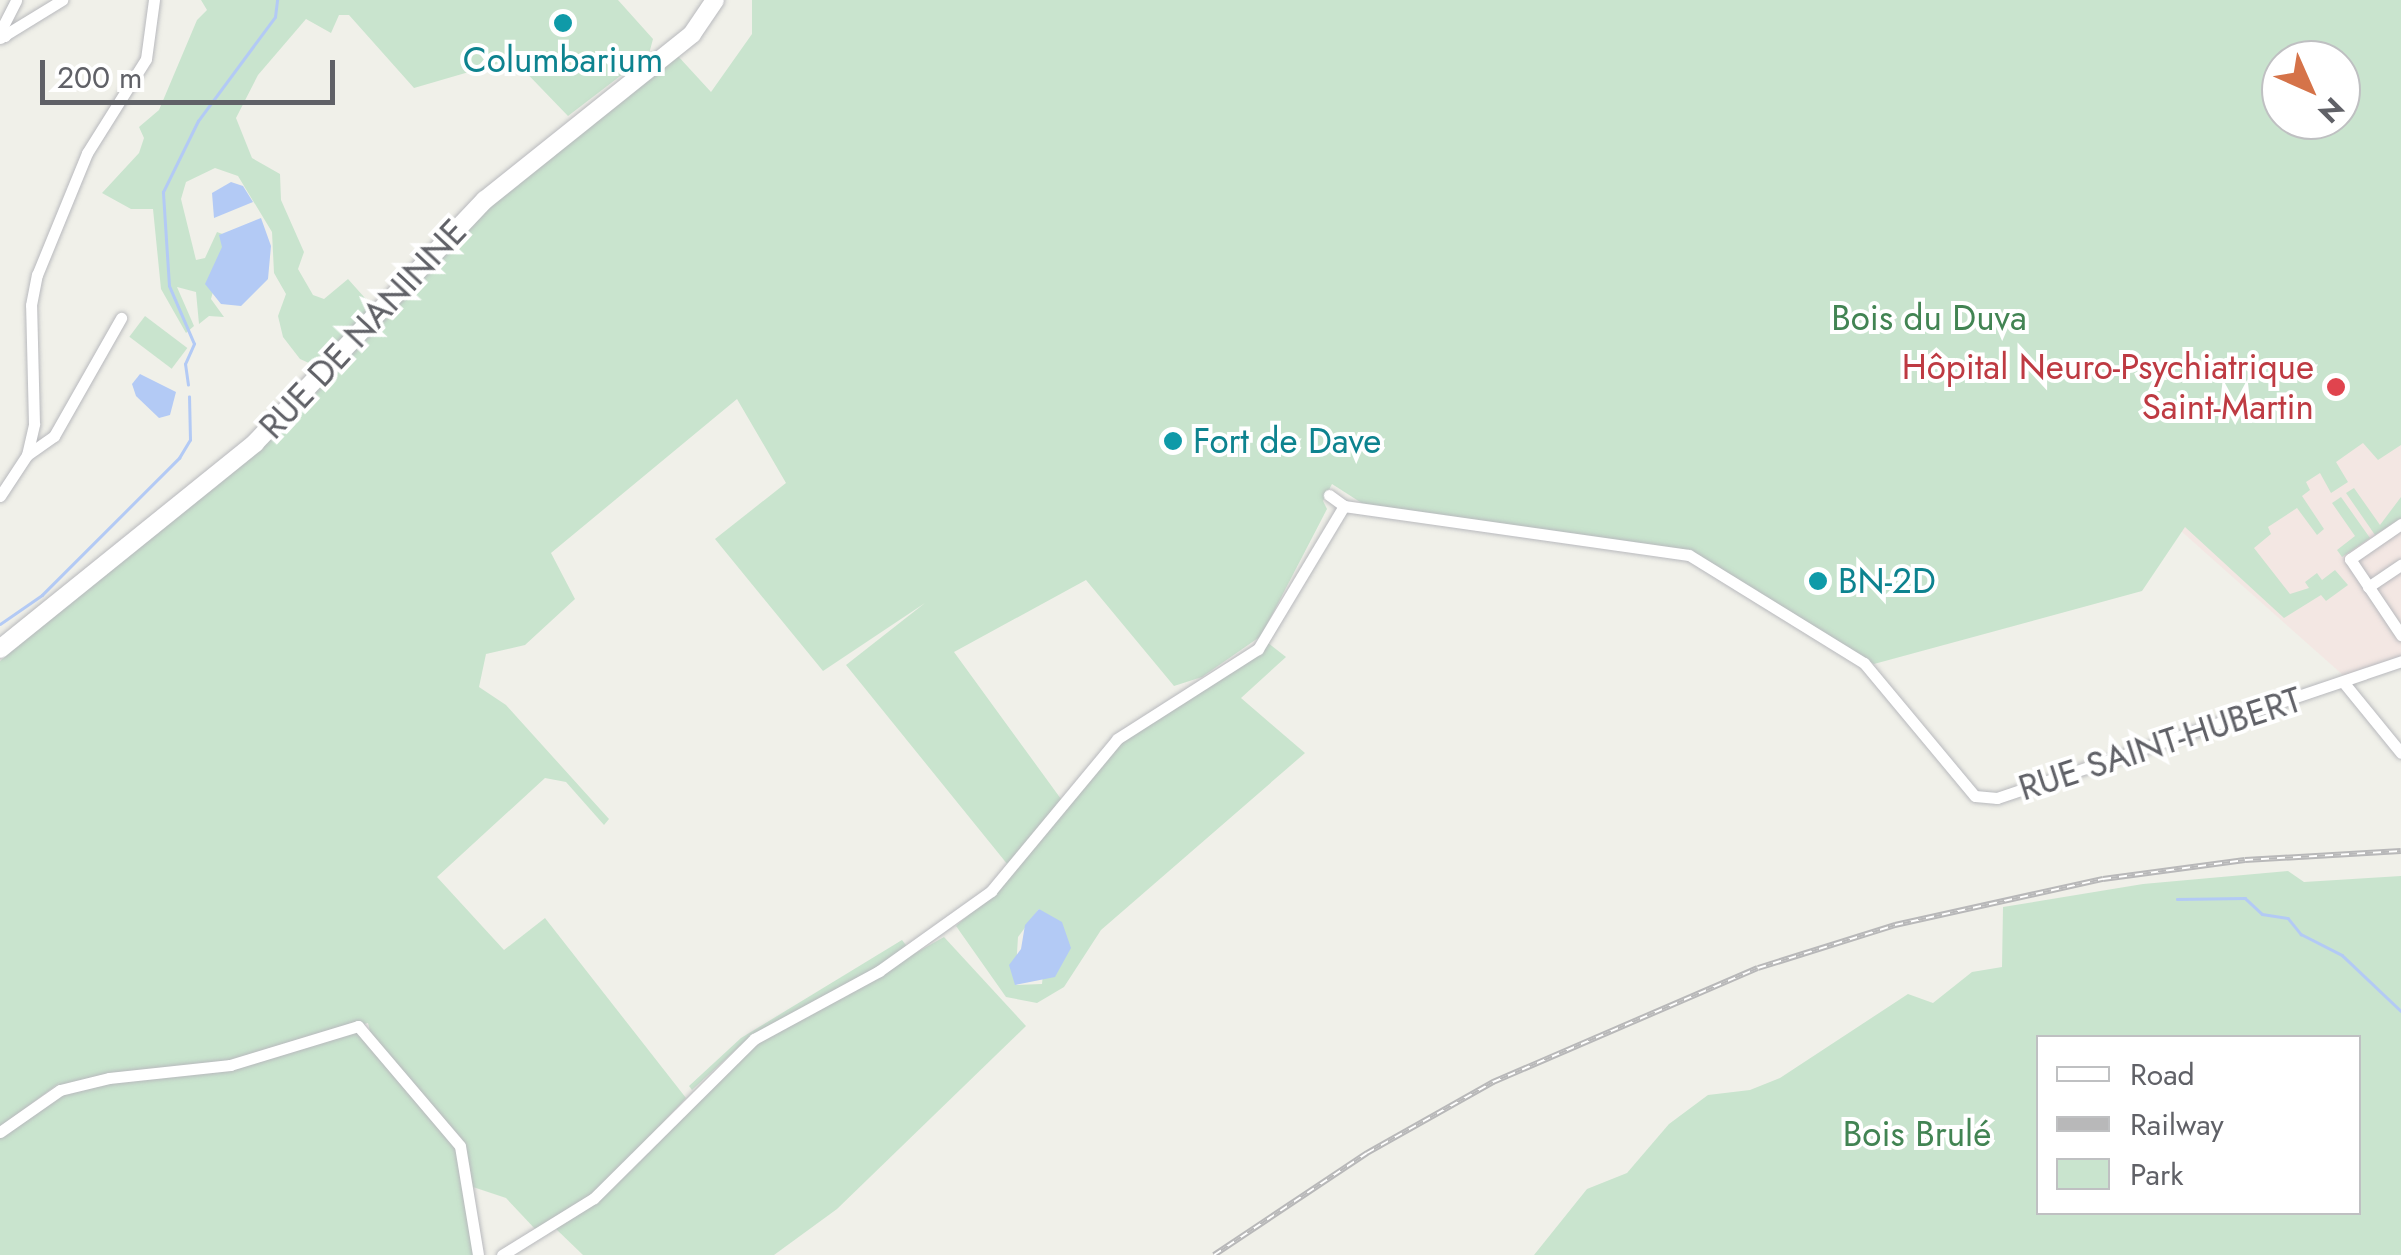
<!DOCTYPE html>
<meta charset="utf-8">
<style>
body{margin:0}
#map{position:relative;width:2401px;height:1255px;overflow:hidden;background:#f0f0e9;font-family:Jost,sans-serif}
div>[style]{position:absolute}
.medical>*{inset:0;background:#f3e7e3}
.green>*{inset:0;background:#c9e4ce;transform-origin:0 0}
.water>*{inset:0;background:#b3caf5}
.stream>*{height:2.5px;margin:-1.25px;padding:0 1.25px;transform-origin:1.25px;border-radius:1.25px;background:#b3caf5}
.roads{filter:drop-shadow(0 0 2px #b8b9bd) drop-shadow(0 0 2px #b8b9bd)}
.street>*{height:11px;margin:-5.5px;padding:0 5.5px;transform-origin:5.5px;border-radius:5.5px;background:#fff}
.secondary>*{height:18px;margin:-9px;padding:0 9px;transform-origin:9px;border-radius:9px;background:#fff}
.rail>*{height:6px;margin-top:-3px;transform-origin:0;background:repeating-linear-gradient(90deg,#fff 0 8px,#b8b8b9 0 16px);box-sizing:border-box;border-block:2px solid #b8b8b9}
.dots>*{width:28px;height:28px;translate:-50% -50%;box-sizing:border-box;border:5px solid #fff;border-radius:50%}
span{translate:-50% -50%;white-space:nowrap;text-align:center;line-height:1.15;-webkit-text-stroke:8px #fff;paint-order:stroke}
.culture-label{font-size:35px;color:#0d838f}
.left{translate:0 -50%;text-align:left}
.park-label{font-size:35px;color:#428453}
.street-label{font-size:35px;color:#606167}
.health-label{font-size:35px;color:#be3a42}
.right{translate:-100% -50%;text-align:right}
.legend{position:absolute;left:2036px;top:1035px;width:325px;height:180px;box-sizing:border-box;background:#fff;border:2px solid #bfc0c2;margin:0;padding:12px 18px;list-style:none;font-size:30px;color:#606167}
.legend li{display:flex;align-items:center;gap:20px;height:50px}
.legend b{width:50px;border:2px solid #bfc0c2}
.north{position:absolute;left:2261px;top:40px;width:100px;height:100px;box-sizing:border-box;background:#fff;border:2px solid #bfc0c2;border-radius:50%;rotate:135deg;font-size:28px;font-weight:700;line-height:40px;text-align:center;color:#606167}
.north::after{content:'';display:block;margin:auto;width:35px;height:45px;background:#d57349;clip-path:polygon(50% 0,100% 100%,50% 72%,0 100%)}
.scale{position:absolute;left:40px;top:60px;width:295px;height:45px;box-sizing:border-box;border:5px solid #606167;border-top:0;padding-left:12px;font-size:30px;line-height:35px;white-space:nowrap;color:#606167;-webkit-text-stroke:8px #fff;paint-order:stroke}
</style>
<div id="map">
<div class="medical">
<i style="clip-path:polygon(2401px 212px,2401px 656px,2344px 676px,2181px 531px)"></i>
</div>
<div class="green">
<i style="clip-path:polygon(201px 0,618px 0,653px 39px,649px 54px,568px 116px,513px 59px,414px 88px,349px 15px,339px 15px,331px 33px,306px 19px,258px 75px,236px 118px,252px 158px,280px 174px,281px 200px,304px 252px,298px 269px,313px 295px,324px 299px,348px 279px,373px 307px,320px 368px,300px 359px,283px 337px,278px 316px,286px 294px,274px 273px,272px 232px,238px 176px,215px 168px,186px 182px,181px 199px,196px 260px,205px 258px,217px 232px,228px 236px,211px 299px,224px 317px,209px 316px,199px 324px,196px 292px,177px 287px,194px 326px,186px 333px,161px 289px,153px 209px,131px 209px,102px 193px,139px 153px,144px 138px,139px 127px,159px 110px,197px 20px,207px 10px)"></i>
<i style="clip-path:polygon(evenodd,752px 0,2401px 0,2401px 445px,2378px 460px,2363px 443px,2336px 462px,2348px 482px,2331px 493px,2320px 473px,2306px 482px,2310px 490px,2302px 496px,2324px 529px,2317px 535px,2297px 508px,2268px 527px,2271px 534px,2254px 548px,2290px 594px,2309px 588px,2305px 582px,2317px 573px,2322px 580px,2335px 570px,2348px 585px,2326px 601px,2321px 595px,2284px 618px,2185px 527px,2142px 591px,1874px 664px,1692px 552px,1371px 509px,1332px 484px,1323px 501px,1327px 509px,1261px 636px,1202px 677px,1174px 686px,1086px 580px,954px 652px,1061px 799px,1008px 865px,846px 665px,925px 603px,823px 671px,715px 539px,786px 483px,737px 399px,551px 553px,575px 599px,525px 645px,486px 654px,479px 687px,506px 705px,609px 819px,604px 825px,566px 782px,545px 778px,437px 877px,504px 950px,545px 918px,686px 1098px,593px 1196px,536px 1230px,506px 1198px,473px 1187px,462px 1139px,371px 1036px,368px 1023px,360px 1025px,456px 1139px,478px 1255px,0 1255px,0 1132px,62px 1081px,0 1127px,0 661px,97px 575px,260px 450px,490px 206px,677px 55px,711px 92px,752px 34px,752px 0,2281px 60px,2341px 60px,2341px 120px,2281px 120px,2281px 60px)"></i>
<i style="left:145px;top:316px;width:53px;height:26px;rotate:37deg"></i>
<i style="clip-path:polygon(2354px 488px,2380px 525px,2401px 497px,2401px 518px,2375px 535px,2346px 493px)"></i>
<i style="clip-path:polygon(2341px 497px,2370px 538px,2342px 557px,2337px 550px,2355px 536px,2332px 503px)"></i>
<i style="clip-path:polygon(evenodd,1268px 643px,1286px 657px,1241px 698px,1305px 753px,1101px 930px,1064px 987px,1037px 1003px,1006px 997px,956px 926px,997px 890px,1121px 743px,1268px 643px,1039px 909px,1049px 918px,1042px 984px,1015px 985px,1018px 937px,1039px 909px)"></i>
<i style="clip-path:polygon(evenodd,2288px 871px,2304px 882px,2401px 876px,2401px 1255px,1534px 1255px,1587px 1189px,1627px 1173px,1669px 1124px,1708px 1095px,1750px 1090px,1780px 1078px,1908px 994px,1933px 1003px,1972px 972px,2002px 967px,2003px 907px,2143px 884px,2288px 871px,2038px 1038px,2358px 1038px,2358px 1212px,2038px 1212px,2038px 1038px)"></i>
<i style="clip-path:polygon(944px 937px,1026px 1026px,837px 1209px,774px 1255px,583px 1255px,555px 1228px,766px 1037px)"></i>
<i style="clip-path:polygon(902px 940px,909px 949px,744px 1042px,692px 1090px,689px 1086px,741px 1038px)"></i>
</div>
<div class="water">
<i style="clip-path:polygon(231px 182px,243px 186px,253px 202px,214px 218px,212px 193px)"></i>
<i style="clip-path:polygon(261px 218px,271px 246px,268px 279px,241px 306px,221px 304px,205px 284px,222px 247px,219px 235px)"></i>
<i style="clip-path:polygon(140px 374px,176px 392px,170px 415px,159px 418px,136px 396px,132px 384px)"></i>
<i style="clip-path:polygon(1039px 909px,1062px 922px,1071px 948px,1055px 977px,1015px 985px,1009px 965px,1021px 949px,1025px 925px)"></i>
</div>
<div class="stream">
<i style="left:188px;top:385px;width:21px;rotate:-98deg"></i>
<i style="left:185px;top:364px;width:22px;rotate:-66deg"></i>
<i style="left:194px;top:344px;width:63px;rotate:-113.3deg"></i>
<i style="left:169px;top:286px;width:94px;rotate:-93.7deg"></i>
<i style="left:163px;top:192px;width:79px;rotate:-63.8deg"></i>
<i style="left:198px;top:121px;width:129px;rotate:-53.5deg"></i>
<i style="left:275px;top:17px;width:17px;rotate:-83deg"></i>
<i style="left:0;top:624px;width:51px;rotate:-34.6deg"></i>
<i style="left:42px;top:595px;width:194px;rotate:-45deg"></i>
<i style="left:179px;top:458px;width:21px;rotate:-59deg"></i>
<i style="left:190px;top:440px;width:43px;rotate:-91.3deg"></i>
<i style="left:2177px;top:899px;width:68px;rotate:-0.8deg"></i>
<i style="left:2245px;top:898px;width:23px;rotate:43deg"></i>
<i style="left:2262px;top:914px;width:26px;rotate:9deg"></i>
<i style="left:2288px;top:918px;width:21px;rotate:51deg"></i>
<i style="left:2301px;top:934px;width:46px;rotate:27.1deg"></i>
<i style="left:2342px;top:955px;width:81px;rotate:43.5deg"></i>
</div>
<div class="roads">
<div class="street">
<i style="left:5px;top:36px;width:10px;rotate:-101deg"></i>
<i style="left:3px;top:26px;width:29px;rotate:-63deg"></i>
<i style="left:0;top:38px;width:73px;rotate:-31.5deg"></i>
<i style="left:27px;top:455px;width:33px;rotate:-35deg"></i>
<i style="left:54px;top:436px;width:136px;rotate:-60.4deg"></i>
<i style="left:1329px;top:495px;width:19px;rotate:36deg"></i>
<i style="left:0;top:496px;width:49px;rotate:-56.6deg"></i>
<i style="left:27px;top:455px;width:32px;rotate:-77deg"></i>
<i style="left:34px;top:424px;width:119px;rotate:-91.4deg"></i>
<i style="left:31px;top:305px;width:31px;rotate:-79deg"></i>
<i style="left:37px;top:275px;width:132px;rotate:-67.7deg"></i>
<i style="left:87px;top:153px;width:111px;rotate:-57.9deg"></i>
<i style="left:146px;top:59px;width:60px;rotate:-82.3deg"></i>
<i style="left:2401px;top:524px;width:62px;rotate:145.5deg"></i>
<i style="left:2350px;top:559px;width:92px;rotate:56.1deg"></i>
<i style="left:2368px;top:587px;width:40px;rotate:-34deg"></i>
<i style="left:2344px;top:683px;width:90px;rotate:50.8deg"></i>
<i style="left:0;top:1132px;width:73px;rotate:-35deg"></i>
<i style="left:60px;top:1090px;width:50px;rotate:-13.8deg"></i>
<i style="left:109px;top:1078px;width:122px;rotate:-6.1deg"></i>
<i style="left:230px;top:1065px;width:134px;rotate:-16.9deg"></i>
<i style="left:358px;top:1026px;width:157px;rotate:49.6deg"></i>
<i style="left:460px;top:1146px;width:110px;rotate:80.6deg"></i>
<i style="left:502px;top:1255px;width:108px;rotate:-31.8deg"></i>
<i style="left:594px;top:1198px;width:226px;rotate:-44.8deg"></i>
<i style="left:754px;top:1039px;width:142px;rotate:-28.5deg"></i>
<i style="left:879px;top:971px;width:138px;rotate:-35.5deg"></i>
<i style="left:991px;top:891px;width:197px;rotate:-50.3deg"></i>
<i style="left:1117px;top:739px;width:167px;rotate:-32.6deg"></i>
<i style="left:1258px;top:649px;width:167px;rotate:-59deg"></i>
<i style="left:1344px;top:506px;width:348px;rotate:8.1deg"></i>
<i style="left:1689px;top:555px;width:206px;rotate:31.7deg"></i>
<i style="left:1864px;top:663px;width:173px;rotate:50.2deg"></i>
<i style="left:1975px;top:796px;width:22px;rotate:5deg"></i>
<i style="left:1997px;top:798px;width:427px;rotate:-18.7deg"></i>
</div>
<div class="secondary">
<i style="left:0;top:649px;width:328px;rotate:-38.9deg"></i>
<i style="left:255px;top:443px;width:335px;rotate:-46.6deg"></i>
<i style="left:485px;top:200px;width:265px;rotate:-38.7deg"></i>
<i style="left:692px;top:34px;width:41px;rotate:-55.9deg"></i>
</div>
</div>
<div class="rail">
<i style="left:1214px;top:1255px;width:184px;rotate:-33.7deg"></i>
<i style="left:1367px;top:1153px;width:145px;rotate:-29.4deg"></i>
<i style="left:1493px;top:1082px;width:288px;rotate:-23.3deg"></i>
<i style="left:1758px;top:968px;width:144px;rotate:-17.4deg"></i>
<i style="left:1895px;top:925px;width:213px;rotate:-12.5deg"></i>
<i style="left:2103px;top:879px;width:143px;rotate:-7.6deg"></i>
<i style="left:2245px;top:860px;width:156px;rotate:-3.3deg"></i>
</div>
<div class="dots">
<i style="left:563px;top:23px;background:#0f9aa8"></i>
<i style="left:2336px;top:387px;background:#e0444e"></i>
<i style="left:1173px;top:441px;background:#0f9aa8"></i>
<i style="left:1818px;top:581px;background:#0f9aa8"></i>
</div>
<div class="culture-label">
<span style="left:563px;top:60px">Columbarium</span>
<span class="left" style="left:1193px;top:441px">Fort de Dave</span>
<span class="left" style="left:1838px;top:581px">BN-2D</span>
</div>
<div class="park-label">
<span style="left:1929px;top:318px">Bois du Duva</span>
<span style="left:1917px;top:1134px">Bois Brulé</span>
</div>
<div class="street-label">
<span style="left:363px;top:329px;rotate:-47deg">RUE DE NANINNE</span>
<span style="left:2160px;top:744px;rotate:-18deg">RUE SAINT-HUBERT</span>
</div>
<div class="health-label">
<span class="right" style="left:2314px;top:387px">Hôpital Neuro-Psychiatrique<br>Saint-Martin</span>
</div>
<ul class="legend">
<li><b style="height:12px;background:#fff"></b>Road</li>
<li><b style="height:12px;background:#b8b8b9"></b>Railway</li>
<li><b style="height:28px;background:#c9e4ce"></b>Park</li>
</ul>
<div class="north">N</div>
<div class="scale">200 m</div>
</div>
